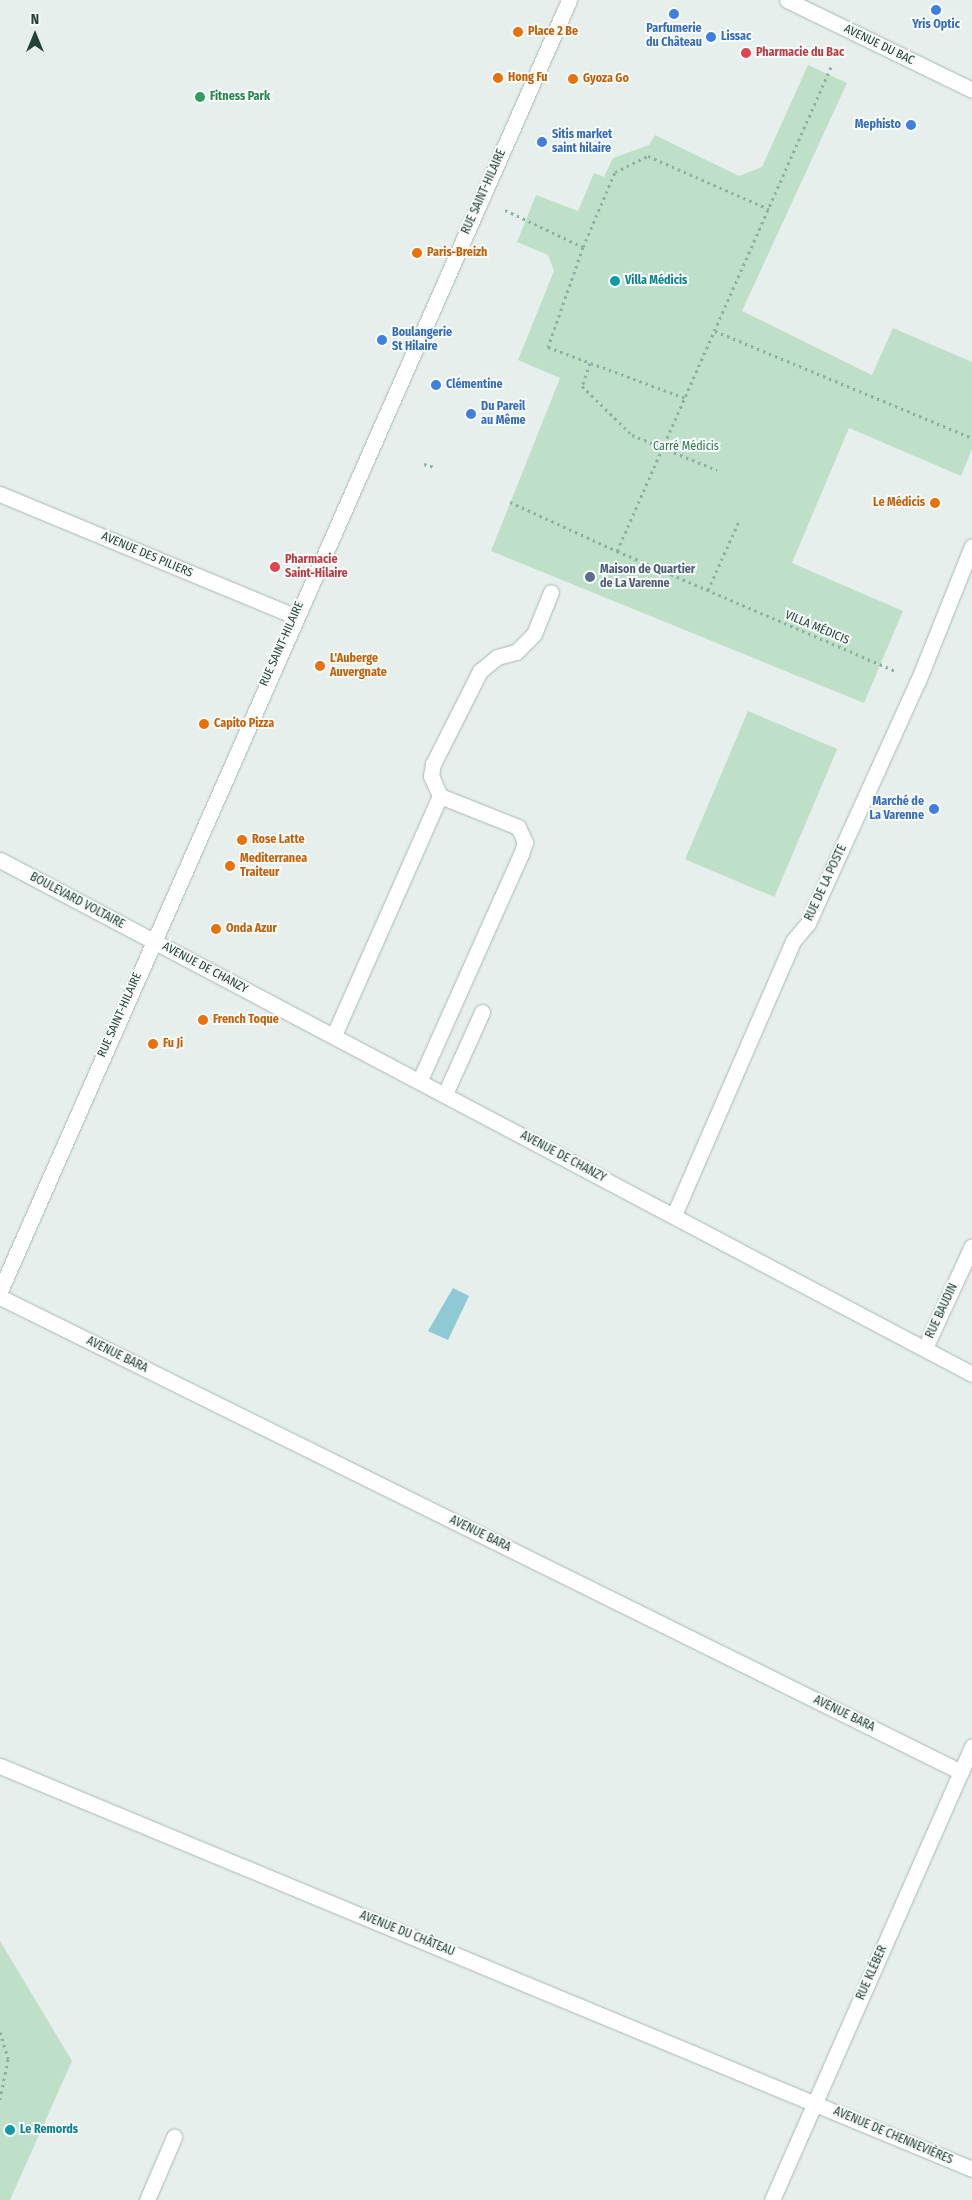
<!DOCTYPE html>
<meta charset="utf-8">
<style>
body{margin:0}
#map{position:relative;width:972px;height:2200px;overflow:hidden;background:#e6efeb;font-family:"Fira Sans Condensed",sans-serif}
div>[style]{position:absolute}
.green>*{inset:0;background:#bfe0c8;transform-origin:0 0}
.water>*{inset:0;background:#8ec9d4}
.path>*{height:3px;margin-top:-1.5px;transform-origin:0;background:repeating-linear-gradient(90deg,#86b3a5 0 2.5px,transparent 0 6.5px)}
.roads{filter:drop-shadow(0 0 1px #a8b8b2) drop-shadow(0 0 1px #a8b8b2)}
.service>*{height:15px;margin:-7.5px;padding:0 7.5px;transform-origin:7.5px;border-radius:7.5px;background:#fff}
.minor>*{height:15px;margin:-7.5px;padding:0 7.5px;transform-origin:7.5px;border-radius:7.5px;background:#fff}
.tertiary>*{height:15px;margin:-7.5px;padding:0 7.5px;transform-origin:7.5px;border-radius:7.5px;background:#fff}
.secondary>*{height:15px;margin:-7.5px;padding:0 7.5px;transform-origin:7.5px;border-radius:7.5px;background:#fff}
.dots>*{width:14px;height:14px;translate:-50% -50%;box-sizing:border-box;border:2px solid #f7fbf9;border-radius:50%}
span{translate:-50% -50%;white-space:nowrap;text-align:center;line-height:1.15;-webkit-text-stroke:4px #f7fbf9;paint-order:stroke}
.shop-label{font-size:12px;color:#366cbe;font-weight:700}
.left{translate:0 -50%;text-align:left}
.right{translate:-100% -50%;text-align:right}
.food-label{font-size:12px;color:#c56008;font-weight:700}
.street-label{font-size:12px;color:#24423a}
.health-label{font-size:12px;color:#be3a42;font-weight:700}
.leisure-label{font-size:12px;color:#27864d;font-weight:700}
.culture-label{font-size:12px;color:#0d838f;font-weight:700}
.park-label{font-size:12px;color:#2d7a4b}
.service-label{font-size:12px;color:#4e5e75;font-weight:700}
.north{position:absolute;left:10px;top:10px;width:50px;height:50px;-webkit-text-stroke:4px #f7fbf9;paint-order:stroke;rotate:0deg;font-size:14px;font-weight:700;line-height:20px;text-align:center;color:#24423a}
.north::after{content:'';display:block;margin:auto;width:18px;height:22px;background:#24423a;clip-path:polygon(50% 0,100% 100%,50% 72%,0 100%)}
</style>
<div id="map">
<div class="green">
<i style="clip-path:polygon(808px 65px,847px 83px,742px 311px,872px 375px,893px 328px,972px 362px,972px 449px,961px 476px,849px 428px,792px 563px,903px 611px,864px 703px,491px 551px,560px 378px,518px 360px,554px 271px,548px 255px,517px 242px,536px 195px,578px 211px,594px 173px,604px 177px,613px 158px,649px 145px,655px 135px,739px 176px,762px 167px)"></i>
<i style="left:748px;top:711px;width:97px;height:161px;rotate:23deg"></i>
<i style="clip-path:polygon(0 1941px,72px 2061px,10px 2200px,0 2200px)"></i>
</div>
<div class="water">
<i style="clip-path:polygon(453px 1288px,469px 1296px,448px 1340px,428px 1331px)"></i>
</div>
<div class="path">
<i style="left:831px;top:67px;width:529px;rotate:113.85deg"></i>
<i style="left:617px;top:551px;width:303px;rotate:23.3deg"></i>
<i style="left:505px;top:210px;width:86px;rotate:25.4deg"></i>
<i style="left:583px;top:247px;width:82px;rotate:-66.9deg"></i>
<i style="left:615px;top:172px;width:37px;rotate:-26deg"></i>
<i style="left:648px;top:156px;width:132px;rotate:23.7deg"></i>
<i style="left:583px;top:247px;width:106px;rotate:109.3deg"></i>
<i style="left:548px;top:347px;width:146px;rotate:20.4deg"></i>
<i style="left:715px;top:331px;width:278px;rotate:22.6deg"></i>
<i style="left:590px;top:363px;width:24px;rotate:109deg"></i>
<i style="left:582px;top:386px;width:70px;rotate:44.4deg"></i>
<i style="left:632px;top:435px;width:92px;rotate:22.4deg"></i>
<i style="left:424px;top:464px;width:10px;rotate:17deg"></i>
<i style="left:510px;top:502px;width:118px;rotate:24.6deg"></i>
<i style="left:708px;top:590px;width:76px;rotate:-65.8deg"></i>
<i style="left:0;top:2032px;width:28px;rotate:73deg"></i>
<i style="left:8px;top:2059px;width:41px;rotate:101.3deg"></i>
</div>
<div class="roads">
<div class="service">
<i style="left:440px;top:796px;width:22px;rotate:-114deg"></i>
<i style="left:431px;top:776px;width:12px;rotate:-81deg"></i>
<i style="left:433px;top:764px;width:104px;rotate:-63.2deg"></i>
<i style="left:480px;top:671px;width:22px;rotate:-39deg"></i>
<i style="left:497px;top:657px;width:20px;rotate:-15deg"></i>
<i style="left:516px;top:652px;width:25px;rotate:-45deg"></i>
<i style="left:534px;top:634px;width:45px;rotate:-68deg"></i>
<i style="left:334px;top:1035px;width:261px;rotate:-66.1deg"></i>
<i style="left:440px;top:796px;width:84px;rotate:21.7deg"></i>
<i style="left:518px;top:827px;width:17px;rotate:65deg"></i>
<i style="left:525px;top:842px;width:13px;rotate:108deg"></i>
<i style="left:521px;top:854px;width:248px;rotate:114.1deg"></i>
<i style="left:445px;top:1094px;width:90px;rotate:-65.7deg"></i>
<i style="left:147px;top:2200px;width:69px;rotate:-66.8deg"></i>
</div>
<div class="minor">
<i style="left:0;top:494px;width:318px;rotate:22.5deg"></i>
<i style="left:0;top:860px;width:1100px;rotate:27.87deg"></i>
<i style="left:674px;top:1215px;width:299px;rotate:-66.5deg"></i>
<i style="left:793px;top:941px;width:23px;rotate:-50deg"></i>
<i style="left:808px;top:923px;width:266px;rotate:-65.6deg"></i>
<i style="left:918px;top:681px;width:145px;rotate:-68.2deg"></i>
<i style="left:0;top:1297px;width:1072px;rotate:26.3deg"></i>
<i style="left:925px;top:1348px;width:112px;rotate:-65.3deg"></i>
<i style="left:0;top:1766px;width:1052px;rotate:22.52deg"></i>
<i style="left:772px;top:2200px;width:496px;rotate:-66.2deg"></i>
</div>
<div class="tertiary">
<i style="left:0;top:1291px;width:1411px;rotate:-66.21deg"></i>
</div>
<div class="secondary">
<i style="left:787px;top:0;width:206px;rotate:25.9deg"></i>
</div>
</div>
<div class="dots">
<i style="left:936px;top:10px;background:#3f7fe0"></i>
<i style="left:674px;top:14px;background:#3f7fe0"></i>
<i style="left:518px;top:32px;background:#e8710a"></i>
<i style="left:711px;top:37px;background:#3f7fe0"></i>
<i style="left:746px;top:53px;background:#e0444e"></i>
<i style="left:498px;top:78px;background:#e8710a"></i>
<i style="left:573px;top:79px;background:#e8710a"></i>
<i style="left:200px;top:97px;background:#2e9e5b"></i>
<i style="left:911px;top:125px;background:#3f7fe0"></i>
<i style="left:542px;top:142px;background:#3f7fe0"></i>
<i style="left:417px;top:253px;background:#e8710a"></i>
<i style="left:615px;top:281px;background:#0f9aa8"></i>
<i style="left:382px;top:340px;background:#3f7fe0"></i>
<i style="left:436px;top:385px;background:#3f7fe0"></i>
<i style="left:471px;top:414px;background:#3f7fe0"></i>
<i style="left:935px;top:503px;background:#e8710a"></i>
<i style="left:275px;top:567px;background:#e0444e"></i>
<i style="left:590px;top:577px;background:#5c6f8a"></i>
<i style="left:320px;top:666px;background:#e8710a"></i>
<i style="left:204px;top:724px;background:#e8710a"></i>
<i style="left:934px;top:809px;background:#3f7fe0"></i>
<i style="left:242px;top:840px;background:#e8710a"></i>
<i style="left:230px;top:866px;background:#e8710a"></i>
<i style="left:216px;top:929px;background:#e8710a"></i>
<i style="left:203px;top:1020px;background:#e8710a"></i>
<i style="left:153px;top:1044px;background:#e8710a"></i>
<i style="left:10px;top:2130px;background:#0f9aa8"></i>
</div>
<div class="shop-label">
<span style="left:936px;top:25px">Yris Optic</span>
<span style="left:674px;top:36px">Parfumerie<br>du Château</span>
<span class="left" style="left:721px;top:37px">Lissac</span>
<span class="right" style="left:901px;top:125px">Mephisto</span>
<span class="left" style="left:552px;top:142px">Sitis market<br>saint hilaire</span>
<span class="left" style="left:392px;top:340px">Boulangerie<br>St Hilaire</span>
<span class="left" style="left:446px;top:385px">Clémentine</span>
<span class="left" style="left:481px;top:414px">Du Pareil<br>au Même</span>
<span class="right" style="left:924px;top:809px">Marché de<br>La Varenne</span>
</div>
<div class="food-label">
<span class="left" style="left:528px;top:32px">Place 2 Be</span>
<span class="left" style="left:508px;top:78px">Hong Fu</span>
<span class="left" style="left:583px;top:79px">Gyoza Go</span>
<span class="left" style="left:427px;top:253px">Paris-Breizh</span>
<span class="right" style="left:925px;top:503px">Le Médicis</span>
<span class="left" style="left:330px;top:666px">L'Auberge<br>Auvergnate</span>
<span class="left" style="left:214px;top:724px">Capito Pizza</span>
<span class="left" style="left:252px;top:840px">Rose Latte</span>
<span class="left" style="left:240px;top:866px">Mediterranea<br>Traiteur</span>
<span class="left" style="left:226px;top:929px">Onda Azur</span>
<span class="left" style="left:213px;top:1020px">French Toque</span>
<span class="left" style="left:163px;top:1044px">Fu Ji</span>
</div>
<div class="street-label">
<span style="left:879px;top:45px;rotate:26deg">AVENUE DU BAC</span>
<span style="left:484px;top:192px;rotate:-66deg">RUE SAINT-HILAIRE</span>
<span style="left:147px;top:555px;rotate:23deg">AVENUE DES PILIERS</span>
<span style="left:817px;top:628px;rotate:23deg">VILLA MÉDICIS</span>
<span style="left:282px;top:644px;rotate:-66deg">RUE SAINT-HILAIRE</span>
<span style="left:826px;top:883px;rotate:-65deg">RUE DE LA POSTE</span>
<span style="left:77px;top:901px;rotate:28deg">BOULEVARD VOLTAIRE</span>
<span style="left:205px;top:968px;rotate:28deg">AVENUE DE CHANZY</span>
<span style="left:120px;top:1015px;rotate:-66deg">RUE SAINT-HILAIRE</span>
<span style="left:563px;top:1157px;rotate:28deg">AVENUE DE CHANZY</span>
<span style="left:942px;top:1311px;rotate:-65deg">RUE BAUDIN</span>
<span style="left:117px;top:1355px;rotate:26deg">AVENUE BARA</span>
<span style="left:480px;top:1534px;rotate:26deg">AVENUE BARA</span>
<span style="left:844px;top:1714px;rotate:26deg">AVENUE BARA</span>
<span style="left:407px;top:1934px;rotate:22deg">AVENUE DU CHÂTEAU</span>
<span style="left:872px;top:1973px;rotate:-66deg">RUE KLÉBER</span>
<span style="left:893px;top:2136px;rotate:23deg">AVENUE DE CHENNEVIÈRES</span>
</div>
<div class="health-label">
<span class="left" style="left:756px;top:53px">Pharmacie du Bac</span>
<span class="left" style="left:285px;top:567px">Pharmacie<br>Saint-Hilaire</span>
</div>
<div class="leisure-label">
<span class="left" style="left:210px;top:97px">Fitness Park</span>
</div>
<div class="culture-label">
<span class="left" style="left:625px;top:281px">Villa Médicis</span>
<span class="left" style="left:20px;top:2130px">Le Remords</span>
</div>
<div class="park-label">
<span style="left:686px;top:447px">Carré Médicis</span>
</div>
<div class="service-label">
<span class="left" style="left:600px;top:577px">Maison de Quartier<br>de La Varenne</span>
</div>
<div class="north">N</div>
</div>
